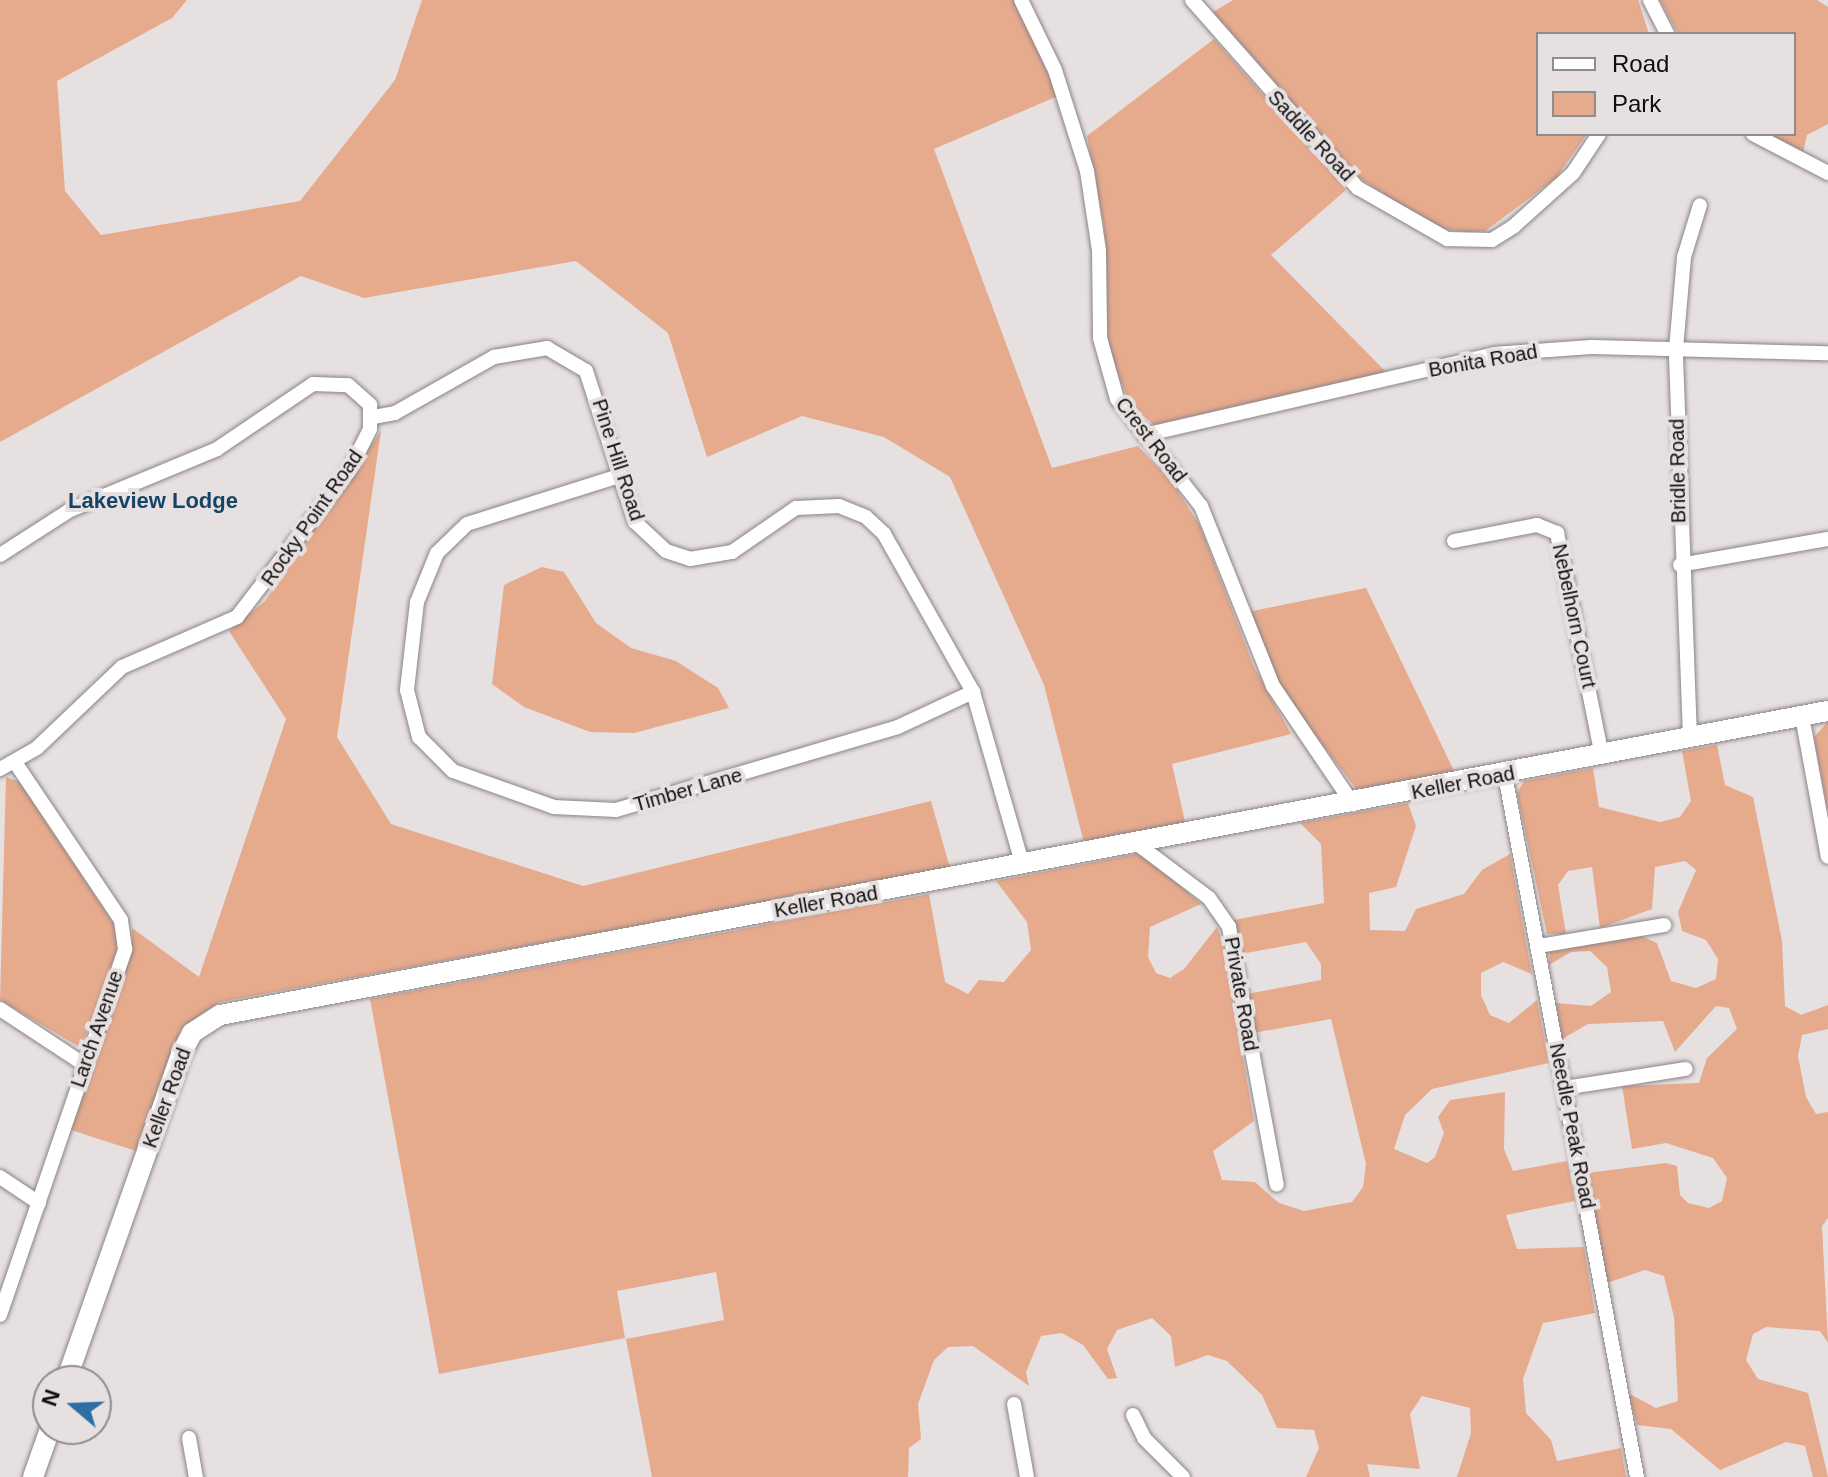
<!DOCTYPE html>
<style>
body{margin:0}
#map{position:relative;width:1828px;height:1477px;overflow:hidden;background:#e7e0e1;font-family:Helvetica,sans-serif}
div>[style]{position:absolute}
.green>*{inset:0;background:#e6aa8d}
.roads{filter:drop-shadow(0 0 2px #8a8385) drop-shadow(0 0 2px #8a8385)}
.street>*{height:14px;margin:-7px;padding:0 7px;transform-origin:7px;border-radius:7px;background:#fff}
.secondary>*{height:20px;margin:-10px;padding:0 10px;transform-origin:10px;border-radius:10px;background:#fff}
span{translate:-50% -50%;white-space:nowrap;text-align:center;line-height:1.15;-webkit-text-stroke:8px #e7e0e1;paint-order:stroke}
.street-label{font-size:20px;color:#0f0d0d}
.neighbourhood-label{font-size:22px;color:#164468;font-weight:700}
.legend{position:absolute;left:1536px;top:32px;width:260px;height:104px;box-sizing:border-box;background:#e7e0e1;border:2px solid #918c8c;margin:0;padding:10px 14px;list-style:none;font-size:24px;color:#0f0d0d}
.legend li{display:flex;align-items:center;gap:16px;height:40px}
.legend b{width:40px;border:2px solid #918c8c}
.north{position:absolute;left:32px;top:1365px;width:80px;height:80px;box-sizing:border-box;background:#e7e0e1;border:2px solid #918c8c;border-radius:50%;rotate:289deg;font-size:22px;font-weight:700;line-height:32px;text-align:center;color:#0f0d0d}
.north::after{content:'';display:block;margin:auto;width:28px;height:36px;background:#2d6fa5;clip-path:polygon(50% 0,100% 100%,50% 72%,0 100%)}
</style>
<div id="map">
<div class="green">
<i style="clip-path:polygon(0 0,187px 0,172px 18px,57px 81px,65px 191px,101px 235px,300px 201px,395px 80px,422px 0,1015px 0,1058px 96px,934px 149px,1052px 468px,1138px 446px,1172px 482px,1200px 526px,1254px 667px,1291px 734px,1172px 764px,1186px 826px,1084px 843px,1044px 685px,950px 477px,884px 437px,802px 416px,707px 457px,668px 333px,576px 261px,364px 298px,301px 276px,0 442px)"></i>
<i style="clip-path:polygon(1233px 0,1638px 0,1649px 34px,1538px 34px,1538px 134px,1587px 134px,1556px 178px,1485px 231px,1468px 232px,1435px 228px,1358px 177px,1213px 12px)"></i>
<i style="clip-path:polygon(1660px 0,1817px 0,1828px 7px,1828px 124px,1807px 135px,1802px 157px,1766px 134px,1794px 134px,1794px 34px,1678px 34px)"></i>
<i style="clip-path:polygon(1214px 39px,1346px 190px,1271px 255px,1386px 372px,1154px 425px,1130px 404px,1109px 353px,1104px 226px,1087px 136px)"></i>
<i style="clip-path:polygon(381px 431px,337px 737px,391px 824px,583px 886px,931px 801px,950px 868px,220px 1002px,181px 1029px,136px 1151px,71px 1130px,132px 952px,132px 928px,199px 977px,286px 719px,229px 631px,265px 601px)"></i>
<i style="clip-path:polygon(542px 567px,564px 572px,596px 623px,631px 648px,676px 661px,718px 688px,729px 708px,634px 733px,590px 732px,524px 707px,492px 684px,504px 585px)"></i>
<i style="clip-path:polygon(1366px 588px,1456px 775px,1358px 791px,1281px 691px,1248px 612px)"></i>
<i style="clip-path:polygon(1828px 722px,1828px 812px,1814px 737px)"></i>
<i style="clip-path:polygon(1717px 745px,1725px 785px,1753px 797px,1782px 941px,1785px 1006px,1801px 1015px,1828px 1005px,1828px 1029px,1802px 1035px,1798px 1056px,1806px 1097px,1816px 1114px,1828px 1112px,1828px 1218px,1822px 1226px,1828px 1343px,1820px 1331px,1766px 1327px,1753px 1334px,1746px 1360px,1758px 1379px,1808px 1393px,1828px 1477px,1813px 1477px,1805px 1446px,1786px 1442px,1720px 1470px,1671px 1429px,1637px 1425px,1628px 1393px,1656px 1408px,1678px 1401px,1674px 1317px,1664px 1276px,1645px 1270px,1607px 1283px,1587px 1173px,1666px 1163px,1677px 1166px,1680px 1195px,1688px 1203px,1709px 1208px,1722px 1201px,1727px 1178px,1713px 1158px,1666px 1143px,1632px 1149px,1622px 1086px,1699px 1083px,1707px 1058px,1737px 1029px,1729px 1008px,1716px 1006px,1675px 1052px,1663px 1021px,1588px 1024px,1562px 1039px,1556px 1003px,1591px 1006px,1611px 992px,1607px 967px,1590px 951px,1571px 952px,1549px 965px,1550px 952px,1639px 935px,1657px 943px,1671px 981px,1696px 988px,1716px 979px,1718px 959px,1706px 940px,1682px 931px,1678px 912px,1696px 870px,1685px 861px,1655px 867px,1652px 909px,1600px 928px,1592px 867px,1568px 871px,1558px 885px,1566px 934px,1547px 934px,1517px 793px,1524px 781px,1593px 768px,1599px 807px,1660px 822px,1680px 817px,1691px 801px,1682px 751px)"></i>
<i style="clip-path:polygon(6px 777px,20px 782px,116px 927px,117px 950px,81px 1048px,0 1000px)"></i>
<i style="clip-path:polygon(1408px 803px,1416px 826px,1396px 887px,1369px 893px,1370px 930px,1405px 931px,1416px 909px,1464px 894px,1482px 870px,1510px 854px,1532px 974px,1503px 962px,1481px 973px,1481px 995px,1490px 1015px,1509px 1023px,1537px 1000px,1549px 1063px,1432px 1089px,1405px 1115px,1394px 1149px,1427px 1163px,1435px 1157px,1444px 1133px,1438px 1117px,1450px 1100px,1505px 1092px,1504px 1149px,1513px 1171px,1567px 1161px,1575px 1201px,1506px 1215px,1517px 1249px,1584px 1247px,1595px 1313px,1543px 1323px,1523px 1379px,1526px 1413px,1551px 1440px,1557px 1461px,1621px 1448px,1626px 1477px,1457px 1477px,1471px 1433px,1470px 1408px,1422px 1396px,1410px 1414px,1420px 1469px,1367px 1464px,1370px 1477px,1306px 1477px,1319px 1448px,1314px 1430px,1277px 1428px,1262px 1395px,1227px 1361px,1208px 1355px,1175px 1367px,1171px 1336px,1152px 1318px,1117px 1330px,1107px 1349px,1117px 1378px,1108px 1379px,1083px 1345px,1062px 1333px,1041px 1336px,1026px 1372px,1029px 1386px,973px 1346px,948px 1347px,934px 1360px,918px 1404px,921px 1439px,909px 1448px,908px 1477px,652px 1477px,626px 1339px,724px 1320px,716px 1272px,617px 1291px,625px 1338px,439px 1374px,370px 999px,929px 894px,945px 982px,968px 994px,979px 980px,1004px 982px,1031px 950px,1027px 922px,996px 881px,1142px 853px,1201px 904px,1150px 927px,1148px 957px,1156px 973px,1170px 978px,1184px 969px,1217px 927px,1223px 943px,1254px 1121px,1213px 1151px,1222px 1180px,1255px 1182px,1279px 1203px,1304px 1211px,1352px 1202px,1363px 1187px,1366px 1164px,1331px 1019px,1253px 1033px,1247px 994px,1321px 980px,1321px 964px,1306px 942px,1241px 954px,1234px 920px,1324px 903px,1321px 844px,1300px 823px)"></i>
</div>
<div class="roads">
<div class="street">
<i style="left:1021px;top:0;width:78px;rotate:64.1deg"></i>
<i style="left:1055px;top:70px;width:106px;rotate:72.4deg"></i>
<i style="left:1087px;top:171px;width:80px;rotate:81.4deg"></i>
<i style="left:1099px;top:250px;width:88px;rotate:89.3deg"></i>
<i style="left:1100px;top:338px;width:63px;rotate:74.4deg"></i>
<i style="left:1117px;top:399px;width:136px;rotate:51.9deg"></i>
<i style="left:1201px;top:506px;width:194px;rotate:68.2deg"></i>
<i style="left:1273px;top:686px;width:143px;rotate:55.9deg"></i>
<i style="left:1192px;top:0;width:251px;rotate:48.6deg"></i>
<i style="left:1358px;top:188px;width:103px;rotate:29.8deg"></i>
<i style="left:1447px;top:239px;width:45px;rotate:1.3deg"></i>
<i style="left:1492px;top:240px;width:26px;rotate:-32deg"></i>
<i style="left:1514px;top:226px;width:79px;rotate:-41.9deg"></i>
<i style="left:1573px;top:173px;width:47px;rotate:-56.3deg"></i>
<i style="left:1650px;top:0;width:38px;rotate:63deg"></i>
<i style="left:1753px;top:134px;width:85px;rotate:27.5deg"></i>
<i style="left:373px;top:417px;width:22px;rotate:-10deg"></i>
<i style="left:395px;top:413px;width:114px;rotate:-29.5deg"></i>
<i style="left:494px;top:357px;width:54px;rotate:-9.6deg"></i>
<i style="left:547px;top:348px;width:45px;rotate:30.5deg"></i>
<i style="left:586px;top:371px;width:159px;rotate:72deg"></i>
<i style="left:635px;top:522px;width:42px;rotate:43.1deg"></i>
<i style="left:666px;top:551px;width:25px;rotate:18deg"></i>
<i style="left:690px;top:559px;width:43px;rotate:-9.5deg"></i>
<i style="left:732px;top:552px;width:78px;rotate:-34.5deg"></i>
<i style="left:796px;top:508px;width:43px;rotate:-2.7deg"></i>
<i style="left:839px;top:506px;width:29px;rotate:22deg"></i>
<i style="left:866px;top:517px;width:25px;rotate:43deg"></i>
<i style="left:884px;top:534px;width:181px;rotate:60.6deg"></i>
<i style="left:973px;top:692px;width:181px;rotate:74deg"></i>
<i style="left:1144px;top:435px;width:359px;rotate:-13deg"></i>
<i style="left:1494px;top:354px;width:97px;rotate:-4.1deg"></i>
<i style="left:1591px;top:347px;width:237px;rotate:1.5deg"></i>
<i style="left:619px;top:476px;width:159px;rotate:162.5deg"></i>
<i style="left:467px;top:524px;width:42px;rotate:136deg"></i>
<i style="left:437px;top:553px;width:53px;rotate:112.2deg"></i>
<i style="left:417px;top:602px;width:89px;rotate:96.5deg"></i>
<i style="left:407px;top:690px;width:49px;rotate:75.7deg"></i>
<i style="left:419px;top:737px;width:48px;rotate:45deg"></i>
<i style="left:453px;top:771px;width:107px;rotate:19.6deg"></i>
<i style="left:554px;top:807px;width:62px;rotate:2.8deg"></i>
<i style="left:616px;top:810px;width:294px;rotate:-16.4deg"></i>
<i style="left:898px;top:727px;width:83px;rotate:-25deg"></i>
<i style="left:1454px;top:541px;width:85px;rotate:-10.9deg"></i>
<i style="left:1537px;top:525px;width:22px;rotate:22deg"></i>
<i style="left:1557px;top:533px;width:227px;rotate:78.6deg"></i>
<i style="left:0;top:555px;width:83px;rotate:-32.7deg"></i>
<i style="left:70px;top:510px;width:159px;rotate:-22.5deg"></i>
<i style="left:217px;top:449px;width:116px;rotate:-34.1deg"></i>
<i style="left:313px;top:384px;width:35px;rotate:2deg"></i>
<i style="left:348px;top:385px;width:30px;rotate:42deg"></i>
<i style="left:370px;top:405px;width:24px;rotate:90deg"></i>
<i style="left:370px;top:429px;width:47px;rotate:116.6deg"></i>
<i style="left:349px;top:471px;width:184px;rotate:127.5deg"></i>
<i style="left:237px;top:617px;width:125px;rotate:156.5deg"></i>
<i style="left:122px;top:667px;width:117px;rotate:136.4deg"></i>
<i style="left:37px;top:748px;width:43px;rotate:150.4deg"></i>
<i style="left:1680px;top:565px;width:150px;rotate:-10deg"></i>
<i style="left:1802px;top:716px;width:143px;rotate:79.6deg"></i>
<i style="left:1690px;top:738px;width:389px;rotate:-92.1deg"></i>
<i style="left:1676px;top:349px;width:92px;rotate:-85deg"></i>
<i style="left:1684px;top:257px;width:54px;rotate:-72.9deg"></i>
<i style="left:1505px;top:775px;width:714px;rotate:79.35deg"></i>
<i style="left:1136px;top:843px;width:91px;rotate:37deg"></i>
<i style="left:1209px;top:898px;width:35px;rotate:55deg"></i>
<i style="left:1229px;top:927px;width:262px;rotate:79.5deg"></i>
<i style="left:1539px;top:946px;width:127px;rotate:-9.5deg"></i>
<i style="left:0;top:1009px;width:102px;rotate:33.4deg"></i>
<i style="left:1564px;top:1088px;width:123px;rotate:-8.9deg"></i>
<i style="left:0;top:1177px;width:47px;rotate:33.7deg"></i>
<i style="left:0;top:1315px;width:387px;rotate:-71.1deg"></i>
<i style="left:125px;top:949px;width:29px;rotate:-98deg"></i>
<i style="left:121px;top:920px;width:188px;rotate:-123.9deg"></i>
<i style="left:1014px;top:1404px;width:74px;rotate:79.9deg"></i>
<i style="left:1133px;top:1415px;width:25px;rotate:64deg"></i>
<i style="left:1144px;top:1438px;width:55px;rotate:45deg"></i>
<i style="left:189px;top:1438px;width:40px;rotate:80deg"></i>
</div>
<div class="secondary">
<i style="left:66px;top:1381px;width:347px;rotate:-70.6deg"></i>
<i style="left:181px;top:1054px;width:24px;rotate:-62deg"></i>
<i style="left:192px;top:1033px;width:33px;rotate:-33deg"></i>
<i style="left:220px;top:1015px;width:1636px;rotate:-10.71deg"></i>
<i style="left:33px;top:1477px;width:51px;rotate:-70.5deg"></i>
</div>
</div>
<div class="street-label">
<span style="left:1311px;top:136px;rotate:47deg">Saddle Road</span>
<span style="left:1483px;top:361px;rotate:-10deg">Bonita Road</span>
<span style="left:1151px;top:440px;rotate:52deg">Crest Road</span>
<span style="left:618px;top:460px;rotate:72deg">Pine Hill Road</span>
<span style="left:1678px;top:471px;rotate:-91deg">Bridle Road</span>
<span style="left:312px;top:518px;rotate:-55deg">Rocky Point Road</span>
<span style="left:1574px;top:616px;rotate:78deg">Nebelhorn Court</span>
<span style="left:1463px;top:783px;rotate:-11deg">Keller Road</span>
<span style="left:688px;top:790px;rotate:-16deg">Timber Lane</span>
<span style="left:826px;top:902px;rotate:-10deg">Keller Road</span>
<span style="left:1241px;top:994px;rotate:80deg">Private Road</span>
<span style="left:97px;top:1029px;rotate:-71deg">Larch Avenue</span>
<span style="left:167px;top:1098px;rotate:-70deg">Keller Road</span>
<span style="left:1572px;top:1126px;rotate:79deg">Needle Peak Road</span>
</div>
<div class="neighbourhood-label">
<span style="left:153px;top:501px">Lakeview Lodge</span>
</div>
<ul class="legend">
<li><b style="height:10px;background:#fff"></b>Road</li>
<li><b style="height:22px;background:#e6aa8d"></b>Park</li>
</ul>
<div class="north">N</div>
</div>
